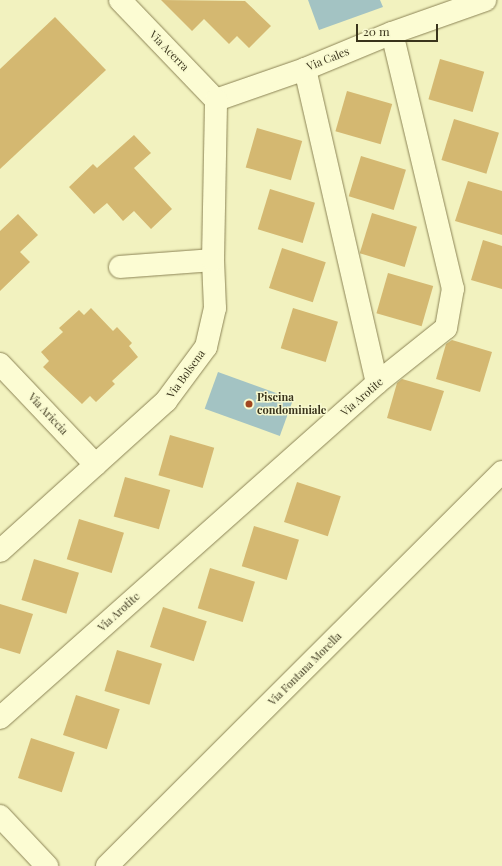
<!DOCTYPE html>
<style>
body{margin:0}
#map{position:relative;width:502px;height:866px;overflow:hidden;background:#f2f2bf;font-family:"Playfair Display",serif}
div>[style]{position:absolute}
.water>*{inset:0;background:#a3c3c3;transform-origin:0 0}
.building>*{inset:0;background:#d4b871;transform-origin:0 0}
.roads{filter:drop-shadow(0 0 1px #8c8456) drop-shadow(0 0 1px #8c8456)}
.street>*{height:22px;margin:-11px;padding:0 11px;transform-origin:11px;border-radius:11px;background:#fcfcd3}
.secondary>*{height:22px;margin:-11px;padding:0 11px;transform-origin:11px;border-radius:11px;background:#fcfcd3}
.dots>*{width:11px;height:11px;translate:-50% -50%;box-sizing:border-box;border:2px solid #f8f9cf;border-radius:50%}
span{translate:-50% -50%;white-space:nowrap;text-align:center;line-height:1.15;-webkit-text-stroke:3px #f8f9cf;paint-order:stroke}
.street-label{font-size:11px;color:#3a341c}
.poi-label{font-size:11px;color:#3a341c;font-weight:700}
.left{translate:0 -50%;text-align:left}
.scale{position:absolute;left:356px;top:24px;width:82px;height:18px;box-sizing:border-box;border:2px solid #3a341c;border-top:0;padding-left:5px;font-size:12px;line-height:14px;white-space:nowrap;color:#3a341c;-webkit-text-stroke:3px #f8f9cf;paint-order:stroke}
</style>
<div id="map">
<div class="water">
<i style="clip-path:polygon(308px 0,380px 0,383px 7px,319px 30px)"></i>
<i style="left:218px;top:372px;width:80px;height:39px;rotate:20deg"></i>
</div>
<div class="building">
<i style="clip-path:polygon(161px 0,245px 1px,271px 26px,249px 48px,237px 36px,229px 44px,204px 19px,192px 31px)"></i>
<i style="clip-path:polygon(55px 17px,106px 70px,0 169px,0 69px)"></i>
<i style="left:440px;top:59px;width:46px;height:42px;rotate:16deg"></i>
<i style="left:347px;top:91px;width:47px;height:42px;rotate:16deg"></i>
<i style="left:454px;top:119px;width:47px;height:43px;rotate:17deg"></i>
<i style="left:257px;top:128px;width:47px;height:41px;rotate:16deg"></i>
<i style="clip-path:polygon(134px 135px,151px 153px,134px 168px,172px 209px,151px 229px,134px 211px,123px 221px,107px 203px,94px 214px,69px 187px,93px 164px,97px 168px)"></i>
<i style="left:361px;top:156px;width:47px;height:42px;rotate:17deg"></i>
<i style="clip-path:polygon(468px 181px,502px 191px,502px 235px,455px 221px)"></i>
<i style="left:270px;top:189px;width:47px;height:42px;rotate:17deg"></i>
<i style="left:372px;top:213px;width:47px;height:42px;rotate:17deg"></i>
<i style="clip-path:polygon(18px 214px,38px 235px,20px 252px,30px 262px,0 291px,0 231px)"></i>
<i style="clip-path:polygon(483px 240px,502px 246px,502px 289px,471px 280px)"></i>
<i style="left:282px;top:248px;width:46px;height:42px;rotate:18deg"></i>
<i style="left:388px;top:273px;width:47px;height:42px;rotate:16deg"></i>
<i style="clip-path:polygon(91px 308px,113px 331px,117px 327px,132px 343px,129px 346px,138px 357px,112px 381px,115px 384px,96px 402px,90px 396px,82px 404px,43px 367px,49px 361px,41px 352px,63px 332px,59px 328px,79px 310px,84px 315px)"></i>
<i style="left:293px;top:308px;width:47px;height:42px;rotate:17deg"></i>
<i style="clip-path:polygon(452px 340px,492px 352px,480px 392px,436px 379px,446px 344px)"></i>
<i style="clip-path:polygon(402px 379px,444px 391px,431px 431px,387px 418px,397px 383px)"></i>
<i style="left:170px;top:435px;width:46px;height:42px;rotate:16deg"></i>
<i style="left:125px;top:477px;width:47px;height:41px;rotate:16deg"></i>
<i style="left:297px;top:482px;width:46px;height:42px;rotate:18deg"></i>
<i style="left:79px;top:519px;width:47px;height:42px;rotate:17deg"></i>
<i style="left:254px;top:526px;width:47px;height:42px;rotate:17deg"></i>
<i style="left:34px;top:559px;width:47px;height:43px;rotate:17deg"></i>
<i style="left:210px;top:568px;width:47px;height:42px;rotate:17deg"></i>
<i style="clip-path:polygon(0 604px,33px 614px,20px 654px,0 648px)"></i>
<i style="left:163px;top:607px;width:46px;height:42px;rotate:18deg"></i>
<i style="left:117px;top:650px;width:47px;height:43px;rotate:17deg"></i>
<i style="left:76px;top:695px;width:46px;height:42px;rotate:18deg"></i>
<i style="left:31px;top:738px;width:46px;height:42px;rotate:18deg"></i>
</div>
<div class="roads">
<div class="street">
<i style="left:120px;top:0;width:139px;rotate:46.2deg"></i>
<i style="left:305px;top:69px;width:322px;rotate:77.1deg"></i>
<i style="left:216px;top:100px;width:94px;rotate:-19.2deg"></i>
<i style="left:305px;top:69px;width:94px;rotate:-22.5deg"></i>
<i style="left:392px;top:33px;width:99px;rotate:-19.5deg"></i>
<i style="left:120px;top:267px;width:93px;rotate:-4.3deg"></i>
<i style="left:0;top:364px;width:139px;rotate:46.5deg"></i>
<i style="left:0;top:551px;width:224px;rotate:-42.1deg"></i>
<i style="left:166px;top:401px;width:67px;rotate:-53.5deg"></i>
<i style="left:206px;top:347px;width:40px;rotate:-77deg"></i>
<i style="left:215px;top:308px;width:48px;rotate:-92.4deg"></i>
<i style="left:213px;top:260px;width:160px;rotate:-88.9deg"></i>
<i style="left:0;top:718px;width:504px;rotate:-41.62deg"></i>
<i style="left:377px;top:383px;width:88px;rotate:-38.6deg"></i>
<i style="left:446px;top:328px;width:40px;rotate:-80deg"></i>
<i style="left:453px;top:289px;width:263px;rotate:-103.4deg"></i>
<i style="left:0;top:816px;width:69px;rotate:46.8deg"></i>
</div>
<div class="secondary">
<i style="left:107px;top:866px;width:558px;rotate:-44.93deg"></i>
</div>
</div>
<div class="dots">
<i style="left:249px;top:404px;background:#a14620"></i>
</div>
<div class="street-label">
<span style="left:169px;top:51px;rotate:46deg">Via Acerra</span>
<span style="left:328px;top:59px;rotate:-22deg">Via Cales</span>
<span style="left:186px;top:374px;rotate:-54deg">Via Bolsena</span>
<span style="left:362px;top:397px;rotate:-41deg">Via Arotite</span>
<span style="left:48px;top:414px;rotate:47deg">Via Ariccia</span>
<span style="left:119px;top:612px;rotate:-42deg">Via Arotite</span>
<span style="left:305px;top:669px;rotate:-45deg">Via Fontana Morella</span>
</div>
<div class="poi-label">
<span class="left" style="left:257px;top:404px">Piscina<br>condominiale</span>
</div>
<div class="scale">20 m</div>
</div>
